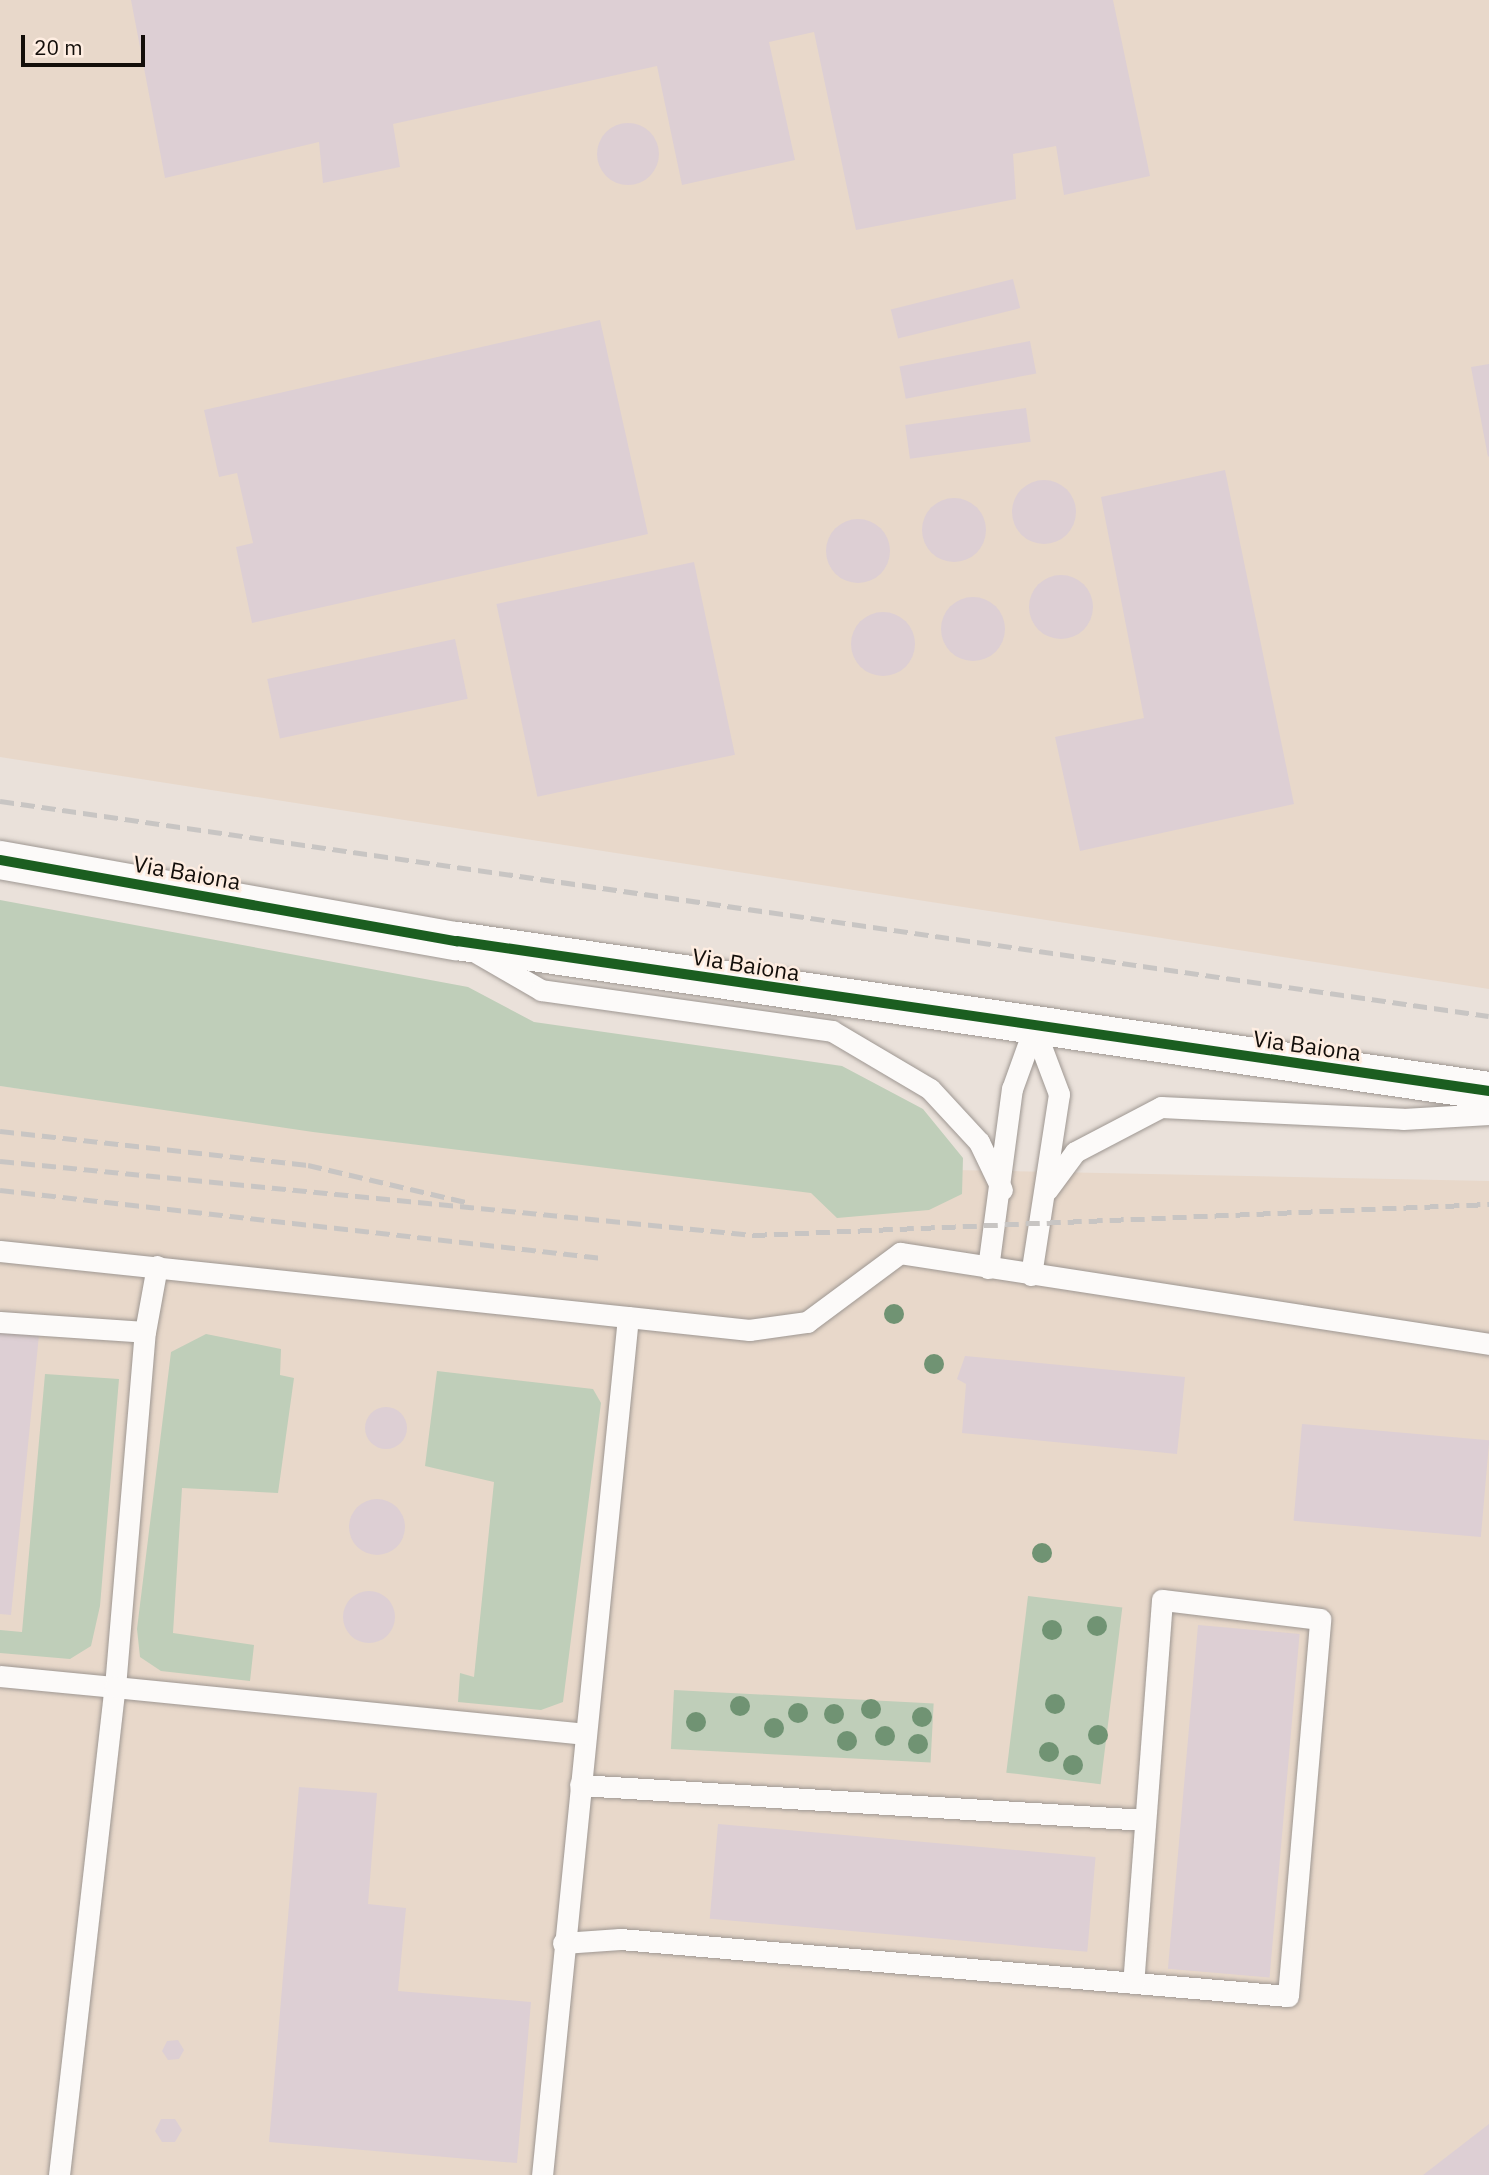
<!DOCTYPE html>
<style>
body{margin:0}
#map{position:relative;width:1489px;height:2175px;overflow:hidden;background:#eae1da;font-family:"IBM Plex Sans",sans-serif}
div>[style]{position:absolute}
.built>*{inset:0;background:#e8d8ca}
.green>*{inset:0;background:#bfceb9;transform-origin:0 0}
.building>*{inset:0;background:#ddcfd4;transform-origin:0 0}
.round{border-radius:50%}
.roads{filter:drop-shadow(0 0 2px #9e9792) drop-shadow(0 0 2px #9e9792)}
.lane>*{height:21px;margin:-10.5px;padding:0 10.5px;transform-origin:10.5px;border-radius:10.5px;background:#fcfaf9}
.street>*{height:38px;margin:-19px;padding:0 19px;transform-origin:19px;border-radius:19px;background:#fcfaf9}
.rail>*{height:5px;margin-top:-2.5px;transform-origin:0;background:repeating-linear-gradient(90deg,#c8c5c3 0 14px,transparent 0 21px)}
.cycleway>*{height:10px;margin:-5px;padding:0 5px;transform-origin:5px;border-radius:5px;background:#1b5e20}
.trees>*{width:20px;height:20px;margin:-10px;border-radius:50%;background:#709373}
span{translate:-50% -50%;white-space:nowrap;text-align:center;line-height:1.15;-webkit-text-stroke:5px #feede1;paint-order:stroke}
.street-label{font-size:23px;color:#130e0a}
.scale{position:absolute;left:21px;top:35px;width:124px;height:32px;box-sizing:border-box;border:4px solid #130e0a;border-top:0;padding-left:9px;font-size:21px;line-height:24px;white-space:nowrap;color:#130e0a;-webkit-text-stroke:5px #feede1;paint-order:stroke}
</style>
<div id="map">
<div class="built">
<i style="clip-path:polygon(0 0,1489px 0,1489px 989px,0 757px)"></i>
<i style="clip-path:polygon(0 1086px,412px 1144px,955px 1170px,1489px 1181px,1489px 2175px,0 2175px)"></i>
</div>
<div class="green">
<i style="clip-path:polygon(0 900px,468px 987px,534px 1022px,842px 1066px,923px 1109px,963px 1158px,962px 1194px,929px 1210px,837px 1218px,811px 1193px,313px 1132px,0 1086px)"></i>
<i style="clip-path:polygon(206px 1334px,281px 1349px,280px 1375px,294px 1378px,278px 1493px,182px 1488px,173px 1633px,254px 1645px,250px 1681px,161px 1671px,140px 1657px,137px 1629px,171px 1352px)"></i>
<i style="clip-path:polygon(437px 1371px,593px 1389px,601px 1403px,563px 1702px,541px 1710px,458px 1702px,460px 1673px,474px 1677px,494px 1482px,425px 1466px)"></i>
<i style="clip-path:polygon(45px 1374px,119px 1379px,100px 1606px,91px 1646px,70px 1659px,0 1653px,0 1630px,22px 1632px)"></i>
<i style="left:1028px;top:1596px;width:95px;height:178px;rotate:7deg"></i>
<i style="left:674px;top:1690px;width:260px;height:59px;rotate:3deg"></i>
</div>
<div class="building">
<i style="clip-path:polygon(131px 0,1113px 0,1150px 176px,1064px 195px,1056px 146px,1013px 154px,1016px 199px,856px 230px,814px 32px,769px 42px,795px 160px,682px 185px,657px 66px,393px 124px,400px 167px,323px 183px,319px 142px,165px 178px)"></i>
<i class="round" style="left:597px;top:123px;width:62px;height:62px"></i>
<i style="left:1013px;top:279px;width:30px;height:126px;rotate:76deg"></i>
<i style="clip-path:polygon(600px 320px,648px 534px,252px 623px,236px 547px,253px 543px,237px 473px,219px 477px,204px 410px)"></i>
<i style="left:1030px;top:341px;width:33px;height:133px;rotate:79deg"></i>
<i style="clip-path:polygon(1489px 364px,1489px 456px,1488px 457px,1471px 367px)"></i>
<i style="left:1026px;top:408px;width:34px;height:122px;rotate:82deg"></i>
<i style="clip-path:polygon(1225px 470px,1294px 804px,1080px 851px,1055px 737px,1144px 718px,1101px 497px)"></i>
<i class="round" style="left:1012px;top:480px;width:64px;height:64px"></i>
<i class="round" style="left:922px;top:498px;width:64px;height:64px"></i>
<i class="round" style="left:826px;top:519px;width:64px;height:64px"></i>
<i style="left:694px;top:562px;width:197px;height:202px;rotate:78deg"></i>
<i class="round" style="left:1029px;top:575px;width:64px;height:64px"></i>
<i class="round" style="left:941px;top:597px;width:64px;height:64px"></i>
<i class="round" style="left:851px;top:612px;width:64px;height:64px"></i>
<i style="left:455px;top:639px;width:61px;height:192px;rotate:78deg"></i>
<i style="clip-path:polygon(0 1331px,39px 1335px,11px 1615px,0 1614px)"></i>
<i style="clip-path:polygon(965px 1356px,1185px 1377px,1177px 1454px,962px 1433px,966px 1384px,957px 1379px)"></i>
<i class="round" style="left:365px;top:1407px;width:42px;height:42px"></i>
<i style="left:1302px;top:1424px;width:188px;height:97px;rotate:5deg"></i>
<i class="round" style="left:349px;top:1499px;width:56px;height:56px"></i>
<i class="round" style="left:343px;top:1591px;width:52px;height:52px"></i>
<i style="left:1198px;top:1625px;width:102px;height:345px;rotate:5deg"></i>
<i style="clip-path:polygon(299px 1787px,377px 1793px,368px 1904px,406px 1908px,398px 1991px,531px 2002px,517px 2163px,269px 2142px)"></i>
<i style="left:718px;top:1824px;width:379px;height:95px;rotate:5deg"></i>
<i style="clip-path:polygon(178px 2040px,184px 2050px,179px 2059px,168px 2060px,162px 2051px,167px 2041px)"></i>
<i style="clip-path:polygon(161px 2119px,175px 2119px,182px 2130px,175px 2142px,162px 2142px,155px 2131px)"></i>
<i style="clip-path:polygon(1489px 2124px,1489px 2175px,1423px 2175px)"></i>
</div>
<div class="roads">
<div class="lane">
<i style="left:477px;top:953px;width:74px;rotate:30deg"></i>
<i style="left:541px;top:990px;width:294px;rotate:8deg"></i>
<i style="left:832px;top:1031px;width:114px;rotate:30.6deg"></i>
<i style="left:930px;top:1089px;width:72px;rotate:47.2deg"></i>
<i style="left:979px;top:1142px;width:53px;rotate:64.4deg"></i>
<i style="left:1047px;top:1190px;width:47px;rotate:-53.6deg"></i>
<i style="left:1075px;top:1152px;width:97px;rotate:-27.6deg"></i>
<i style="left:1161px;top:1107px;width:242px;rotate:2.8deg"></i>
<i style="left:1403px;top:1119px;width:86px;rotate:-3.3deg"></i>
<i style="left:0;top:1251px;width:631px;rotate:6deg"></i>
<i style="left:628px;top:1317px;width:862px;rotate:95.72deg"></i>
<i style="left:988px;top:1268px;width:181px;rotate:-82.4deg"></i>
<i style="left:1012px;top:1089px;width:65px;rotate:-70.2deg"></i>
<i style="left:1031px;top:1275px;width:183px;rotate:-81.2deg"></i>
<i style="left:1059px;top:1094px;width:71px;rotate:-110.7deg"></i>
<i style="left:628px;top:1317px;width:122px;rotate:6.1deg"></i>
<i style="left:749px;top:1330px;width:59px;rotate:-7.9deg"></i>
<i style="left:807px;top:1322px;width:116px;rotate:-36.6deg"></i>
<i style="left:900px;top:1253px;width:596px;rotate:8.78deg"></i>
<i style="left:0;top:1322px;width:145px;rotate:3.9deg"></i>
<i style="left:0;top:1676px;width:116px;rotate:5.5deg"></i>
<i style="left:115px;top:1687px;width:356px;rotate:-85.2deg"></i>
<i style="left:145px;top:1332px;width:67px;rotate:-79.7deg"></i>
<i style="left:580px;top:1785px;width:566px;rotate:3.54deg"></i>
<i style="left:563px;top:1943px;width:57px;rotate:-4deg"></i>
<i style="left:620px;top:1939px;width:670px;rotate:4.88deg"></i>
<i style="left:1288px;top:1996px;width:378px;rotate:-85.1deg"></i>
<i style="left:1320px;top:1619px;width:159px;rotate:-173.1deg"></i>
<i style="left:1162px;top:1600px;width:384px;rotate:94.3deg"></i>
<i style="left:59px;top:2175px;width:491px;rotate:-83.5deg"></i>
<i style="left:115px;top:1687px;width:473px;rotate:5.7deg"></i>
</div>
<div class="street">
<i style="left:0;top:860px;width:464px;rotate:10.1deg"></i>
<i style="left:457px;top:941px;width:1043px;rotate:8.27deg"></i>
</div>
</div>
<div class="rail">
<i style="left:0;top:801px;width:1504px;rotate:8.22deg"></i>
<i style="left:0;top:1131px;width:310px;rotate:6.3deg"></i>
<i style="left:308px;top:1165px;width:162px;rotate:13.2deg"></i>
<i style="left:0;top:1161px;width:757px;rotate:5.61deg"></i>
<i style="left:753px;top:1235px;width:737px;rotate:-2.41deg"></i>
<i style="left:0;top:1190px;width:606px;rotate:6.44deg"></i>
</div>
<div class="cycleway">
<i style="left:0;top:860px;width:464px;rotate:10.1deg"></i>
<i style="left:457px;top:941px;width:1043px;rotate:8.27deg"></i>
</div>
<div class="trees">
<i style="left:894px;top:1314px"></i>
<i style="left:934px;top:1364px"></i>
<i style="left:1042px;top:1553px"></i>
<i style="left:1097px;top:1626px"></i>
<i style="left:1052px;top:1630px"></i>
<i style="left:1055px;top:1704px"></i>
<i style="left:740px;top:1706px"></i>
<i style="left:871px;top:1709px"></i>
<i style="left:798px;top:1713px"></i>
<i style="left:834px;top:1714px"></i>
<i style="left:922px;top:1717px"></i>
<i style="left:696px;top:1722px"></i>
<i style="left:774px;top:1728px"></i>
<i style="left:1098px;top:1735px"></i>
<i style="left:885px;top:1736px"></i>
<i style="left:847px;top:1741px"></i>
<i style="left:918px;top:1744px"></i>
<i style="left:1049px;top:1752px"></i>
<i style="left:1073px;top:1765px"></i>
</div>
<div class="street-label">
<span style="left:187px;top:872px;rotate:10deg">Via Baiona</span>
<span style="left:746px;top:964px;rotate:9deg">Via Baiona</span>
<span style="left:1307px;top:1045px;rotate:8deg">Via Baiona</span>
</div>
<div class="scale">20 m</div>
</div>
